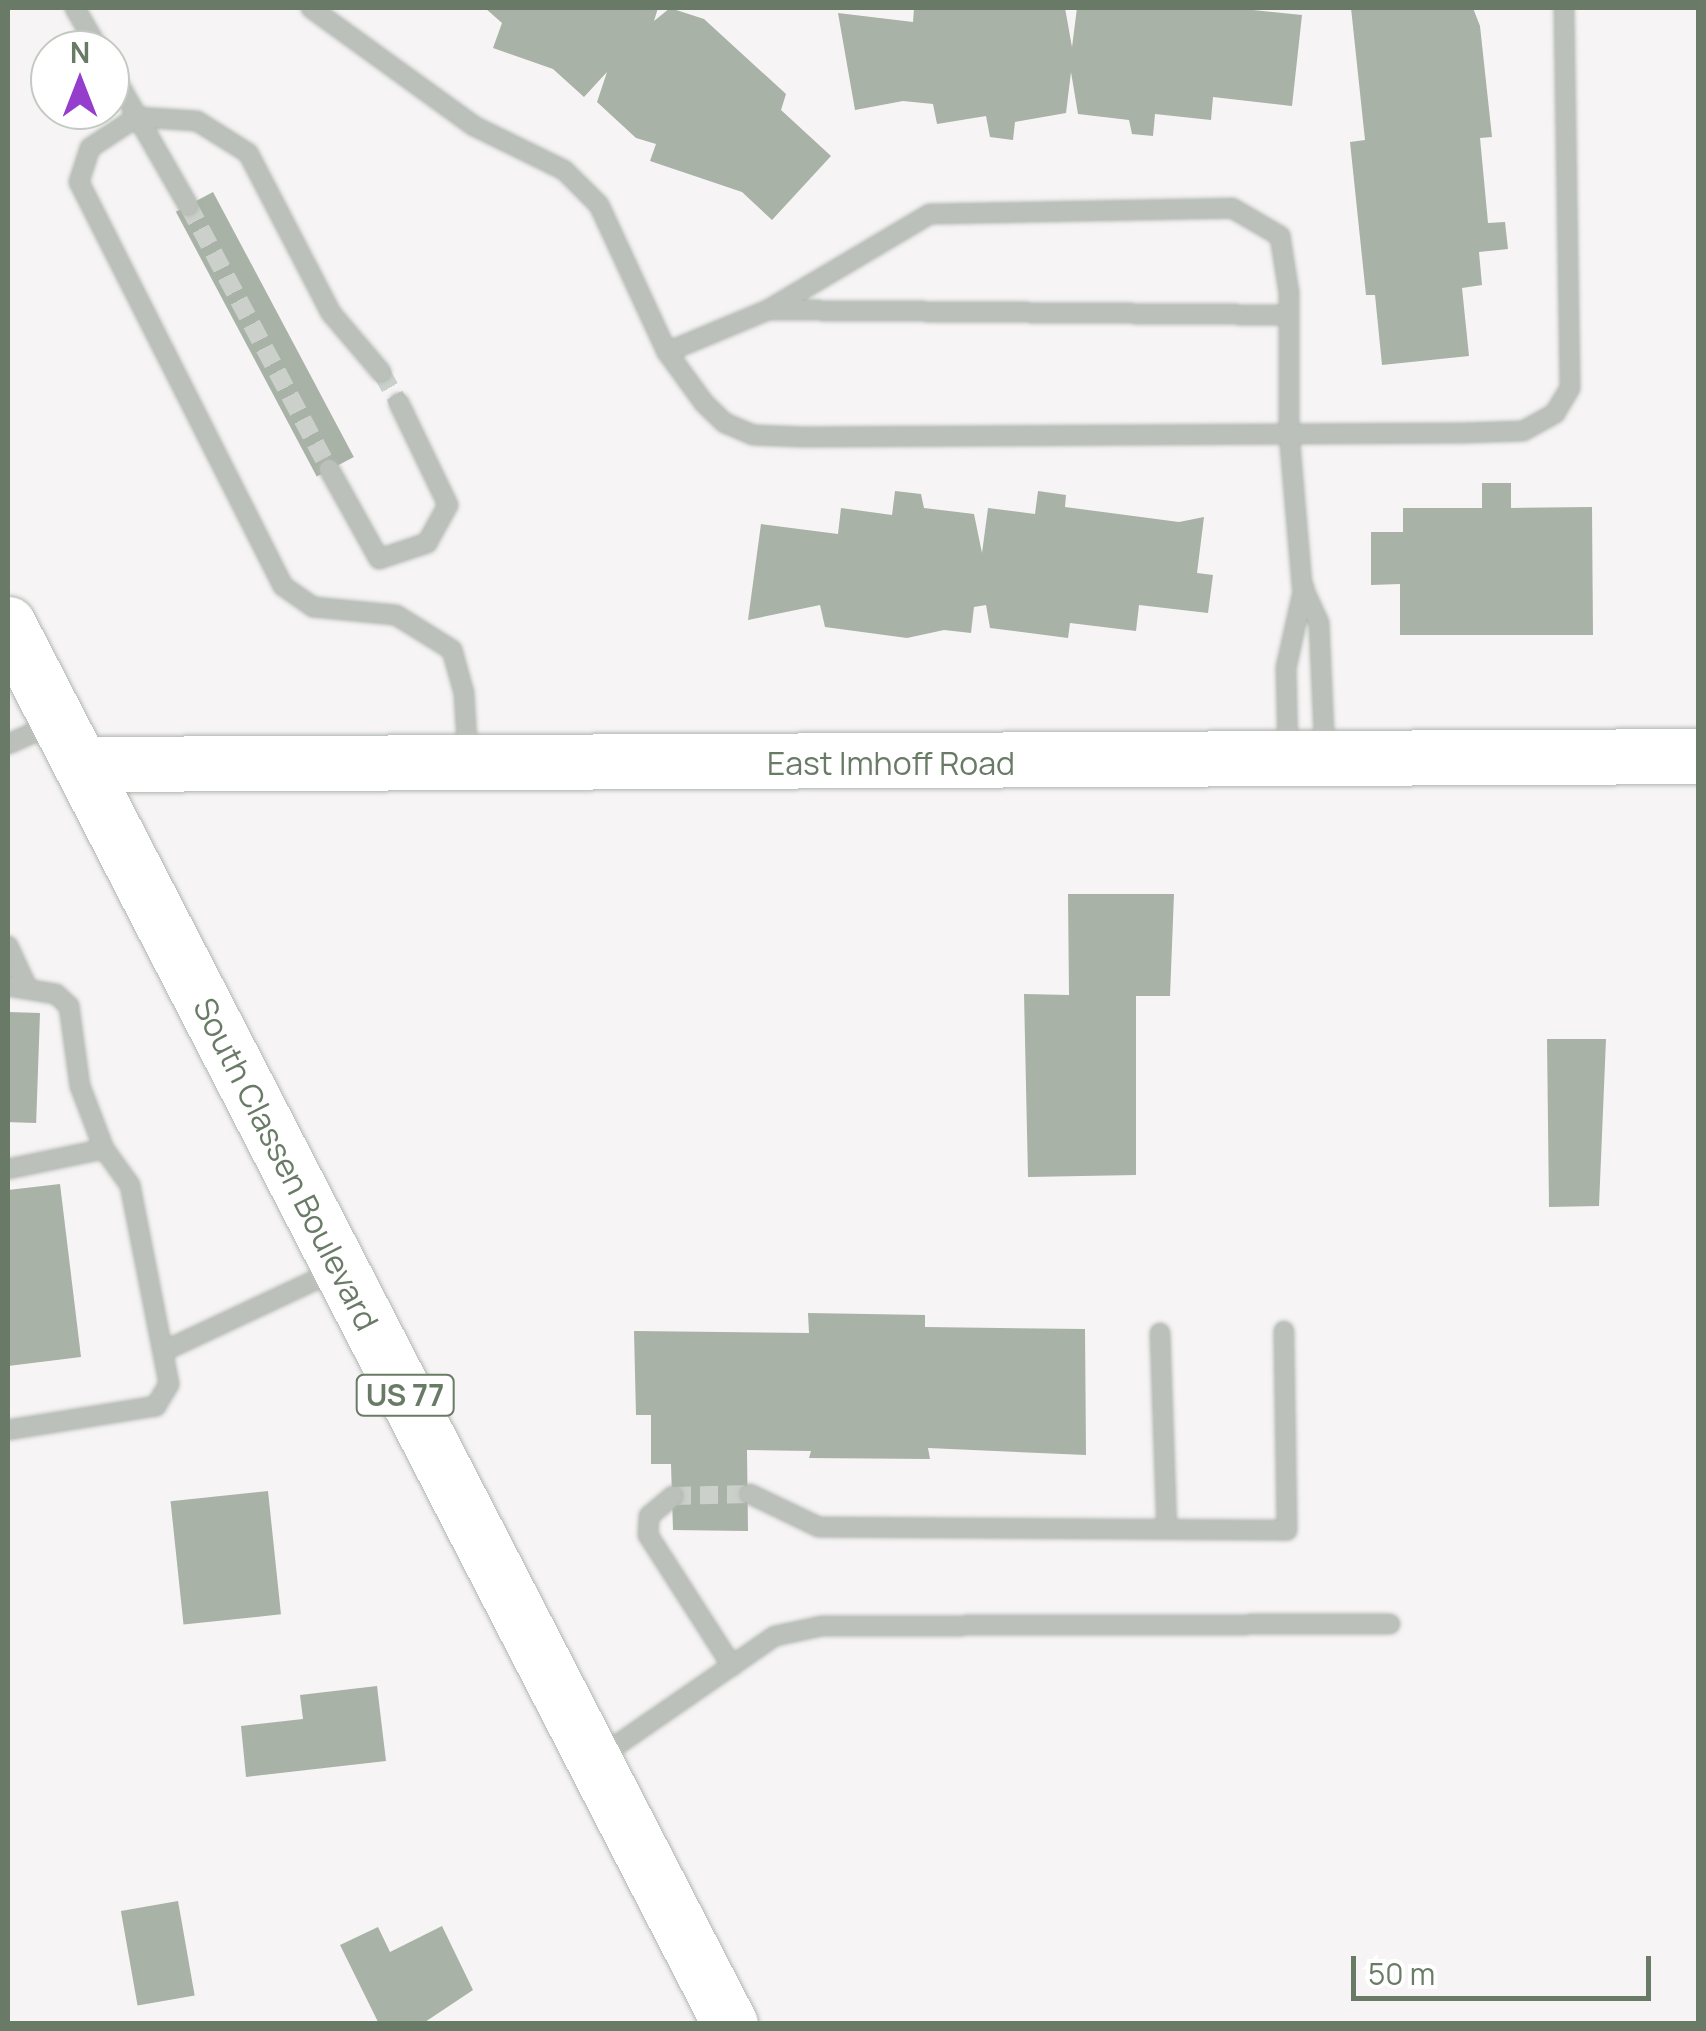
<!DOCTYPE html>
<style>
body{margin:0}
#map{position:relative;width:1706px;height:2031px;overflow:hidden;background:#f7f4f6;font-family:Manrope,sans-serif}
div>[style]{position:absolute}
.building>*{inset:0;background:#a8b2a6;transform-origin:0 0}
.minor-tunnel>*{height:18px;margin-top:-9px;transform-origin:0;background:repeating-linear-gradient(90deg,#ccd0cb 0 18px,transparent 0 27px)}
.roads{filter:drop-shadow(0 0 2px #afb6ae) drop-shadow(0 0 2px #afb6ae)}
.minor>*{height:18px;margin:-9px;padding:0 9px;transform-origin:9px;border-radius:9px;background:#bbc1ba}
.major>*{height:55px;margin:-27.5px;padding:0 27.5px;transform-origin:27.5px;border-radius:27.5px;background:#fff}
span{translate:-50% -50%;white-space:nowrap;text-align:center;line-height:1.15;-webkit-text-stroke:10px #fff;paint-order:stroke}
.shield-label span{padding:2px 8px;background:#fff;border:2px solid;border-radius:8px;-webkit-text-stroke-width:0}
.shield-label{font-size:30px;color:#697b66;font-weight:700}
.street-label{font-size:32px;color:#697b66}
.frame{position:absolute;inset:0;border:10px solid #697b66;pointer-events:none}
.north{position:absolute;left:30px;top:30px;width:100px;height:100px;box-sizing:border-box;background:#fff;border:2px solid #c3cac2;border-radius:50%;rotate:0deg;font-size:28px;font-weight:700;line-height:40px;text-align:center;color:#697b66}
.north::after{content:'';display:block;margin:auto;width:35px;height:45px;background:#953ecd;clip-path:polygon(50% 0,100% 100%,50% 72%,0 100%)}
.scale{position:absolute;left:1351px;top:1956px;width:300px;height:45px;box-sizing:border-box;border:5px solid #697b66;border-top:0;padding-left:12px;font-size:30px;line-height:35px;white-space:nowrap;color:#697b66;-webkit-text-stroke:8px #fff;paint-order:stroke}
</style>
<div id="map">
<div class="building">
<i style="clip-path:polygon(485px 8px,658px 8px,654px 21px,670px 8px,704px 19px,786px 94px,781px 110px,831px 156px,772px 220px,742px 192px,650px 161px,656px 144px,636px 138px,597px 102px,607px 72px,584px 97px,553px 69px,493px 48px,502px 23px)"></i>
<i style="clip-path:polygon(914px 8px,1065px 8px,1072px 47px,1077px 8px,1234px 8px,1302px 15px,1292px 106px,1213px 97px,1211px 120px,1155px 114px,1153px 136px,1132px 134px,1129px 120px,1078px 114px,1071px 72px,1066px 113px,1015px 122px,1013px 140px,990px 137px,986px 116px,937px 124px,933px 104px,903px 101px,855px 110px,838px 13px,913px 22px)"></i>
<i style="clip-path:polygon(1351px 8px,1473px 8px,1480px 26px,1492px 137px,1480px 138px,1488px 223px,1505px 222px,1508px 249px,1479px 252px,1482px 285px,1462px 288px,1469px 356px,1382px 365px,1375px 295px,1366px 295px,1350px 142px,1365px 140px)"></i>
<i style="left:213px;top:192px;width:300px;height:42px;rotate:62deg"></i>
<i style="clip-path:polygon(1482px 483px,1511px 483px,1511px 508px,1592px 507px,1593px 635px,1400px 635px,1400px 584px,1371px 585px,1371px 532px,1403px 532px,1403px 508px,1482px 508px)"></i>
<i style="clip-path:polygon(895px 491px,921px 494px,924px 508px,974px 514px,982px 553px,988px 508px,1035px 514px,1038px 491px,1066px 495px,1065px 507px,1179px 522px,1204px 517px,1197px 573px,1213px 575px,1208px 613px,1139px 605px,1136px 631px,1070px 623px,1068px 638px,990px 628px,986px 605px,974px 607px,971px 633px,944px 630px,907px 638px,825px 627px,820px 605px,748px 620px,761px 524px,838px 534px,841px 508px,892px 515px)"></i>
<i style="clip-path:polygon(1068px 894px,1174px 894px,1170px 996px,1136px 996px,1136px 1175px,1028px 1177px,1024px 994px,1069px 995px)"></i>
<i style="left:8px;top:1012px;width:32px;height:110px;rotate:2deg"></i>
<i style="clip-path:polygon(1547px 1039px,1606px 1039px,1599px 1206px,1549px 1207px)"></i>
<i style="clip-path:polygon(60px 1184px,81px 1357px,8px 1366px,8px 1190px)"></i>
<i style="clip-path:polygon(808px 1313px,925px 1315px,925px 1327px,1085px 1329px,1086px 1455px,928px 1448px,930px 1459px,809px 1458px,811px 1451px,747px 1450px,748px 1531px,673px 1530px,671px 1464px,651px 1464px,651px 1415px,636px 1415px,634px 1331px,809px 1333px)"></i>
<i style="left:268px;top:1491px;width:124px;height:98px;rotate:84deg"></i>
<i style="clip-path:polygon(377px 1686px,386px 1761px,246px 1777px,241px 1726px,303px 1719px,300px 1695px)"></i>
<i style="left:178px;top:1901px;width:96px;height:58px;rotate:80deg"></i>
<i style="clip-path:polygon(442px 1926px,473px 1990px,422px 2024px,379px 2024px,340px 1945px,378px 1927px,390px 1952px)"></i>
</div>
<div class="minor-tunnel">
<i style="left:188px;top:205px;width:299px;rotate:61.9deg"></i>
<i style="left:381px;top:372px;width:36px;rotate:60deg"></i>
<i style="left:673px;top:1496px;width:77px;rotate:-1.5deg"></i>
</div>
<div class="roads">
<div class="minor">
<i style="left:75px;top:8px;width:48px;rotate:60.3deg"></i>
<i style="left:311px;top:8px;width:201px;rotate:35.9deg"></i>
<i style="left:474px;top:126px;width:100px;rotate:26.1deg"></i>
<i style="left:564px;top:170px;width:49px;rotate:45deg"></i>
<i style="left:599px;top:205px;width:162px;rotate:65.2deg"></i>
<i style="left:667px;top:352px;width:63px;rotate:54deg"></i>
<i style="left:704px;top:403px;width:29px;rotate:44deg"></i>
<i style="left:725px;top:423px;width:30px;rotate:23deg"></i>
<i style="left:753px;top:435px;width:51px;rotate:2.2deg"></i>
<i style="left:804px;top:437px;width:658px;rotate:-0.35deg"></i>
<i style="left:1462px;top:433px;width:61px;rotate:-1.9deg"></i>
<i style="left:1523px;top:431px;width:37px;rotate:-29deg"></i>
<i style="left:1555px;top:413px;width:29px;rotate:-59deg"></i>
<i style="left:1570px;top:388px;width:380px;rotate:-90.9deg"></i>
<i style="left:110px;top:69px;width:157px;rotate:60.2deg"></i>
<i style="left:768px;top:310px;width:521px;rotate:0.55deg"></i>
<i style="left:667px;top:352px;width:109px;rotate:-22.6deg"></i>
<i style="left:768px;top:310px;width:188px;rotate:-30.7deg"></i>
<i style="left:930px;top:214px;width:302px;rotate:-1.1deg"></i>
<i style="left:1232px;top:208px;width:56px;rotate:30.3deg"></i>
<i style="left:1280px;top:236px;width:58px;rotate:81deg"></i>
<i style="left:1289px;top:293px;width:140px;rotate:90deg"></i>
<i style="left:1289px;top:433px;width:154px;rotate:85.1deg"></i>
<i style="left:1302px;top:586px;width:41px;rotate:65.3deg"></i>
<i style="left:1319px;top:623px;width:131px;rotate:87.4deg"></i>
<i style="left:381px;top:372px;width:77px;rotate:-130.3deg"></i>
<i style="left:331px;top:313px;width:180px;rotate:-117.4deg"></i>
<i style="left:248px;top:153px;width:60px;rotate:-147.9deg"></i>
<i style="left:197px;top:121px;width:60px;rotate:-176.2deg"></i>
<i style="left:137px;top:117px;width:56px;rotate:146.6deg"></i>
<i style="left:90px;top:148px;width:36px;rotate:108deg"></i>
<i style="left:79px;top:182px;width:453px;rotate:63.2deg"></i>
<i style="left:283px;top:586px;width:37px;rotate:35deg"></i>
<i style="left:313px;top:607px;width:83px;rotate:5.5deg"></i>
<i style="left:396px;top:615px;width:66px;rotate:32deg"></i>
<i style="left:452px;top:650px;width:45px;rotate:74.4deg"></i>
<i style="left:464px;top:693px;width:65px;rotate:86.5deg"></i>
<i style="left:329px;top:469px;width:103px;rotate:60.9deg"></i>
<i style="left:379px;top:559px;width:51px;rotate:-18.4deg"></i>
<i style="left:427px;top:543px;width:43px;rotate:-61.1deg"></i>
<i style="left:448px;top:505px;width:113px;rotate:-115.7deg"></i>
<i style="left:8px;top:744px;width:49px;rotate:-24deg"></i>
<i style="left:1288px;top:754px;width:86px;rotate:-91.3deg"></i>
<i style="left:1286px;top:668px;width:83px;rotate:-77.5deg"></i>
<i style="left:8px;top:946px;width:43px;rotate:65.2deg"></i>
<i style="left:8px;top:986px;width:49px;rotate:9.5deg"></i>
<i style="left:56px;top:994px;width:18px;rotate:43deg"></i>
<i style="left:69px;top:1006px;width:81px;rotate:82.2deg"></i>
<i style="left:80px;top:1086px;width:67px;rotate:69.1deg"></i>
<i style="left:8px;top:1169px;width:98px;rotate:-11.8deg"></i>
<i style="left:104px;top:1149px;width:44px;rotate:54.2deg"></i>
<i style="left:130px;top:1185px;width:203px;rotate:78.9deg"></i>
<i style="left:169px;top:1384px;width:26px;rotate:121deg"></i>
<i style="left:156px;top:1406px;width:150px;rotate:170.8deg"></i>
<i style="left:1160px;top:1333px;width:196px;rotate:88deg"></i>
<i style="left:166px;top:1350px;width:187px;rotate:-25.1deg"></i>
<i style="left:750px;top:1494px;width:76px;rotate:25.6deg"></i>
<i style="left:819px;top:1527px;width:468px;rotate:0.4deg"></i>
<i style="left:1287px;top:1530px;width:199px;rotate:-90.9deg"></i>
<i style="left:673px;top:1496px;width:31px;rotate:140deg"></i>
<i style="left:649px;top:1516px;width:19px;rotate:93deg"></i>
<i style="left:648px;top:1535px;width:156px;rotate:57.3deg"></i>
<i style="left:601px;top:1756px;width:211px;rotate:-34.6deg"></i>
<i style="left:775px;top:1636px;width:48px;rotate:-12deg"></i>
<i style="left:822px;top:1626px;width:568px;rotate:-0.2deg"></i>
</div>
<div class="major">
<i style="left:8px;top:624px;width:1575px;rotate:62.72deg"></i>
<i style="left:83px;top:764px;width:1615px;rotate:-0.28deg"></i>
</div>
</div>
<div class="shield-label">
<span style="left:405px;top:1395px">US 77</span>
</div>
<div class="street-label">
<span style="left:891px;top:763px">East Imhoff Road</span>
<span style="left:286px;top:1164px;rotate:63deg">South Classen Boulevard</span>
</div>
<div class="frame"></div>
<div class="north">N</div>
<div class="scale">50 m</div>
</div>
